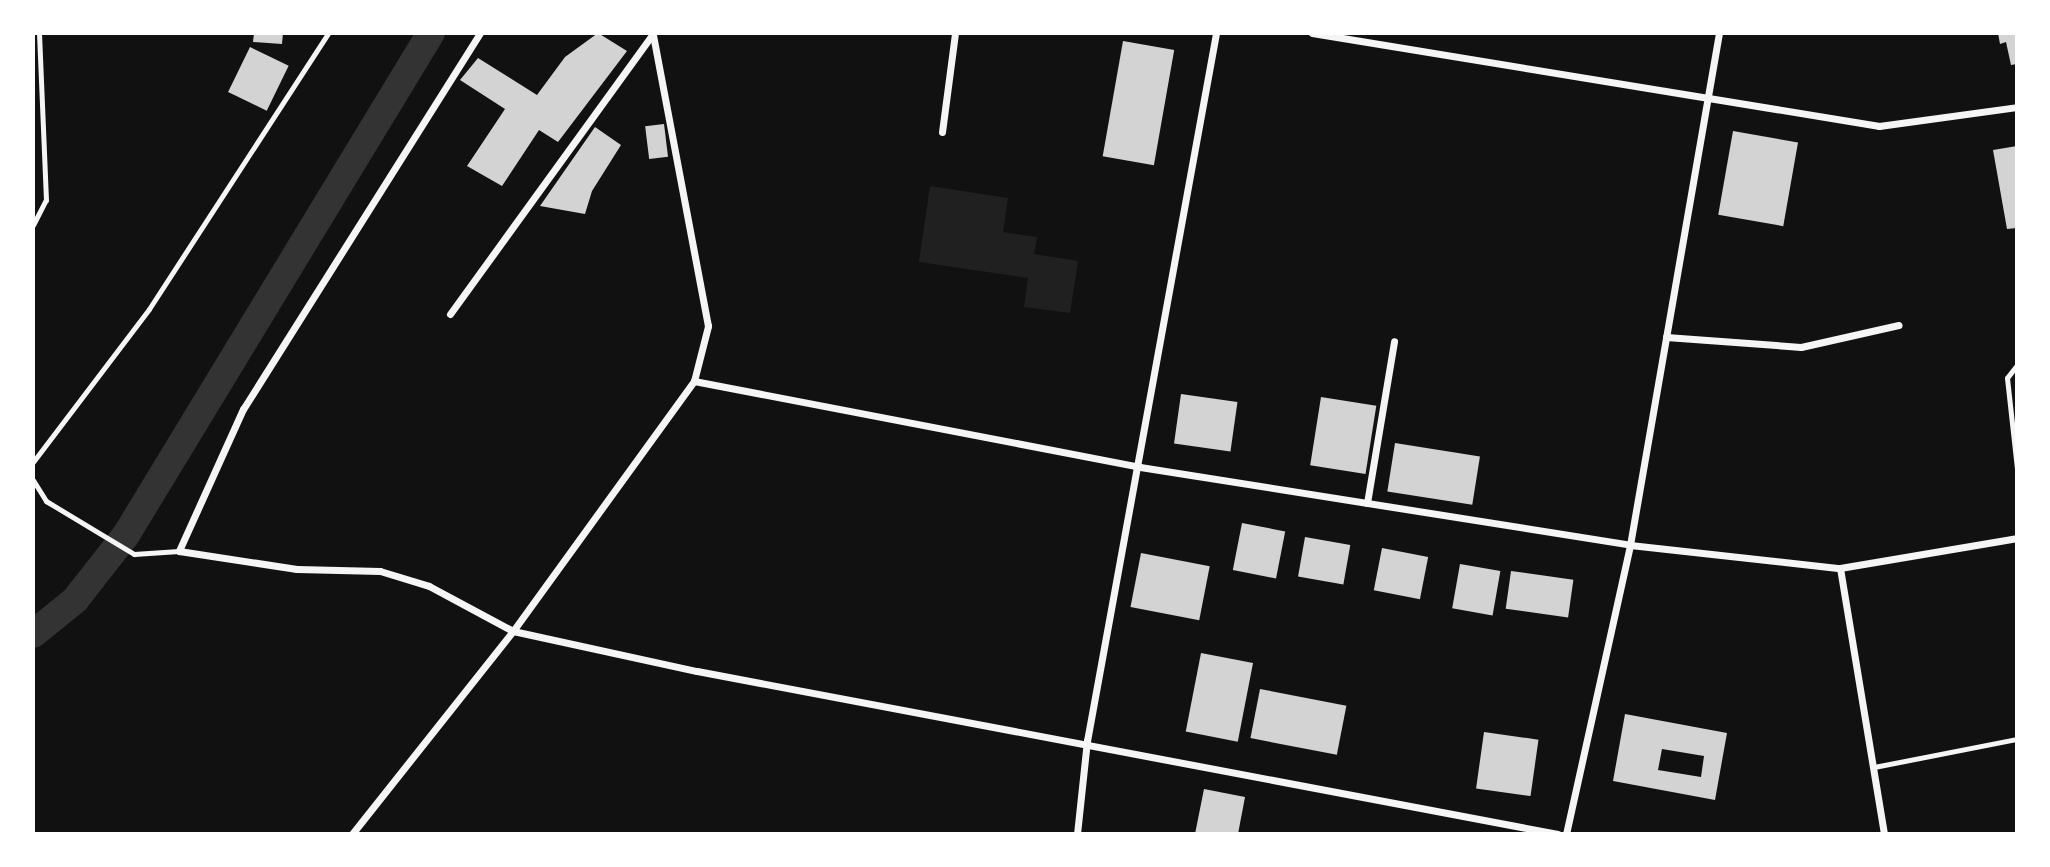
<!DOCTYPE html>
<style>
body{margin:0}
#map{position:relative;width:2050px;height:867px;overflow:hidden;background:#111;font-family:"Nunito Sans",sans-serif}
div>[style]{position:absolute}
.green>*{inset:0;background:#202020}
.canal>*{height:28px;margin:-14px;padding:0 14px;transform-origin:14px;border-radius:14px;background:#333}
.building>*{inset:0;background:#d3d3d3;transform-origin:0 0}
.service>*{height:5px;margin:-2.5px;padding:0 2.5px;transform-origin:2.5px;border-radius:2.5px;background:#f5f5f5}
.minor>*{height:7px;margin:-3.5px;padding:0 3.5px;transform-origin:3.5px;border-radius:3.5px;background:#f5f5f5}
span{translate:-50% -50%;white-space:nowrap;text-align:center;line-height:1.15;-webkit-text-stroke:5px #fff;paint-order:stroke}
.frame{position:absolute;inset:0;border:35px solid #fff;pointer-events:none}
</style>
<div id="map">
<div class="green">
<i style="clip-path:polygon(930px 186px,1008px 198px,1003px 232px,1037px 237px,1034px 254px,1078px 261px,1070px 313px,1024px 307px,1028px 278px,919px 262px)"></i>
</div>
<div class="canal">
<i style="left:33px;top:634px;width:54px;rotate:-39deg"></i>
<i style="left:75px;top:600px;width:83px;rotate:-51.9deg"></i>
<i style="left:126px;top:535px;width:587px;rotate:-58.72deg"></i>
</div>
<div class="building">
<i style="clip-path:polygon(254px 33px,283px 33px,282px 44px,253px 42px)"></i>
<i style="clip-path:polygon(598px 33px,627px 51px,558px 142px,539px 130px,502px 186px,467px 166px,505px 109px,460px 80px,478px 58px,537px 95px,565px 57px)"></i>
<i style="clip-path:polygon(1998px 33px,2017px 33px,2017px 64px,2011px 65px,2006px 42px,2000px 44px)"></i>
<i style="left:1123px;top:41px;width:52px;height:117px;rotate:10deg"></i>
<i style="left:250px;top:47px;width:43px;height:50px;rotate:26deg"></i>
<i style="left:664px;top:124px;width:33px;height:19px;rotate:83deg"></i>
<i style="clip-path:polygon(595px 127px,621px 145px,592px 191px,585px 214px,540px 206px)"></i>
<i style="left:1733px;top:131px;width:66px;height:85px;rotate:10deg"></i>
<i style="clip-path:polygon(2017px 146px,2017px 228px,2007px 229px,1993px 150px)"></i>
<i style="left:1181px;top:394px;width:57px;height:50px;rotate:8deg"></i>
<i style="left:1321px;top:397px;width:56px;height:69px;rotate:9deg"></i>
<i style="left:1395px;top:443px;width:86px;height:49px;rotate:9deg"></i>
<i style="left:1242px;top:523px;width:44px;height:48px;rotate:11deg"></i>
<i style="left:1305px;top:537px;width:46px;height:40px;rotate:10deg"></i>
<i style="left:1382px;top:548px;width:47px;height:43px;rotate:11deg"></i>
<i style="left:1141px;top:553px;width:70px;height:55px;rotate:11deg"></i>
<i style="left:1460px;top:564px;width:41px;height:45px;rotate:10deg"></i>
<i style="left:1511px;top:571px;width:63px;height:38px;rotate:8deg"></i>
<i style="left:1201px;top:653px;width:53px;height:80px;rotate:11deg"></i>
<i style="left:1260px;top:689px;width:88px;height:50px;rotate:11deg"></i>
<i style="clip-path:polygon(evenodd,1625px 714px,1727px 733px,1715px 800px,1613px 781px,1625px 714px,1662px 749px,1704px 756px,1701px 777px,1658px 770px,1662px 749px)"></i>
<i style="left:1484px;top:732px;width:55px;height:57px;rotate:8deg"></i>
<i style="clip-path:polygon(1204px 789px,1245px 797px,1238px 834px,1195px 834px)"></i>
</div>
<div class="service">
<i style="left:33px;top:225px;width:28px;rotate:-63deg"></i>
<i style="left:46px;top:200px;width:167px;rotate:-92.4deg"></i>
<i style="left:2017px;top:365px;width:16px;rotate:128deg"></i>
<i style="left:2007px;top:378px;width:92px;rotate:83.7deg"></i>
<i style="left:33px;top:462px;width:192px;rotate:-52.8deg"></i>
<i style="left:149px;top:309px;width:329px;rotate:-57deg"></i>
<i style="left:33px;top:480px;width:25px;rotate:58deg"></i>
<i style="left:46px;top:501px;width:103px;rotate:31.1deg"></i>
<i style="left:134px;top:554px;width:45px;rotate:-3.8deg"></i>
<i style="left:1874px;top:767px;width:146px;rotate:-11.1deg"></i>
</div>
<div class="minor">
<i style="left:480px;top:33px;width:444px;rotate:122.2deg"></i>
<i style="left:243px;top:409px;width:156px;rotate:114.3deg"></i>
<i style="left:179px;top:551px;width:119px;rotate:8.7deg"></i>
<i style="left:297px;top:569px;width:83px;rotate:1.4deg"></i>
<i style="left:380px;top:571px;width:51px;rotate:17deg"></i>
<i style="left:429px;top:586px;width:95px;rotate:28.2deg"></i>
<i style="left:513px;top:631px;width:188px;rotate:12.3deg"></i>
<i style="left:697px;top:671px;width:876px;rotate:10.72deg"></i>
<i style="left:1312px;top:33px;width:575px;rotate:9.31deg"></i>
<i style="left:1879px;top:126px;width:139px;rotate:-7.8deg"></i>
<i style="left:942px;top:132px;width:100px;rotate:-82.5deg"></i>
<i style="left:450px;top:314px;width:346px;rotate:-54.1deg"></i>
<i style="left:1666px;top:337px;width:135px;rotate:4.2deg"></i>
<i style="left:1801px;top:347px;width:100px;rotate:-12.7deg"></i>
<i style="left:694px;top:381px;width:454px;rotate:10.9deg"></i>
<i style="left:1140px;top:467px;width:496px;rotate:9deg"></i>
<i style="left:1630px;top:545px;width:211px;rotate:6.3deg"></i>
<i style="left:1840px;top:568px;width:180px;rotate:-9.6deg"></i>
<i style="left:1367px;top:503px;width:164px;rotate:-80.5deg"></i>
<i style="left:1840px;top:568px;width:270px;rotate:80.6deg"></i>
<i style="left:352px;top:834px;width:259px;rotate:-51.6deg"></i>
<i style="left:513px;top:631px;width:309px;rotate:-54.1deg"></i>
<i style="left:694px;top:381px;width:57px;rotate:-75.7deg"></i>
<i style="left:708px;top:326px;width:297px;rotate:-100.7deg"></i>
<i style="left:1077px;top:834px;width:94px;rotate:-83.9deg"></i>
<i style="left:1087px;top:741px;width:720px;rotate:-79.67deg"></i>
<i style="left:1566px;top:834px;width:296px;rotate:-77.5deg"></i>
<i style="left:1630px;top:545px;width:520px;rotate:-80.14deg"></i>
</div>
<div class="frame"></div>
</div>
